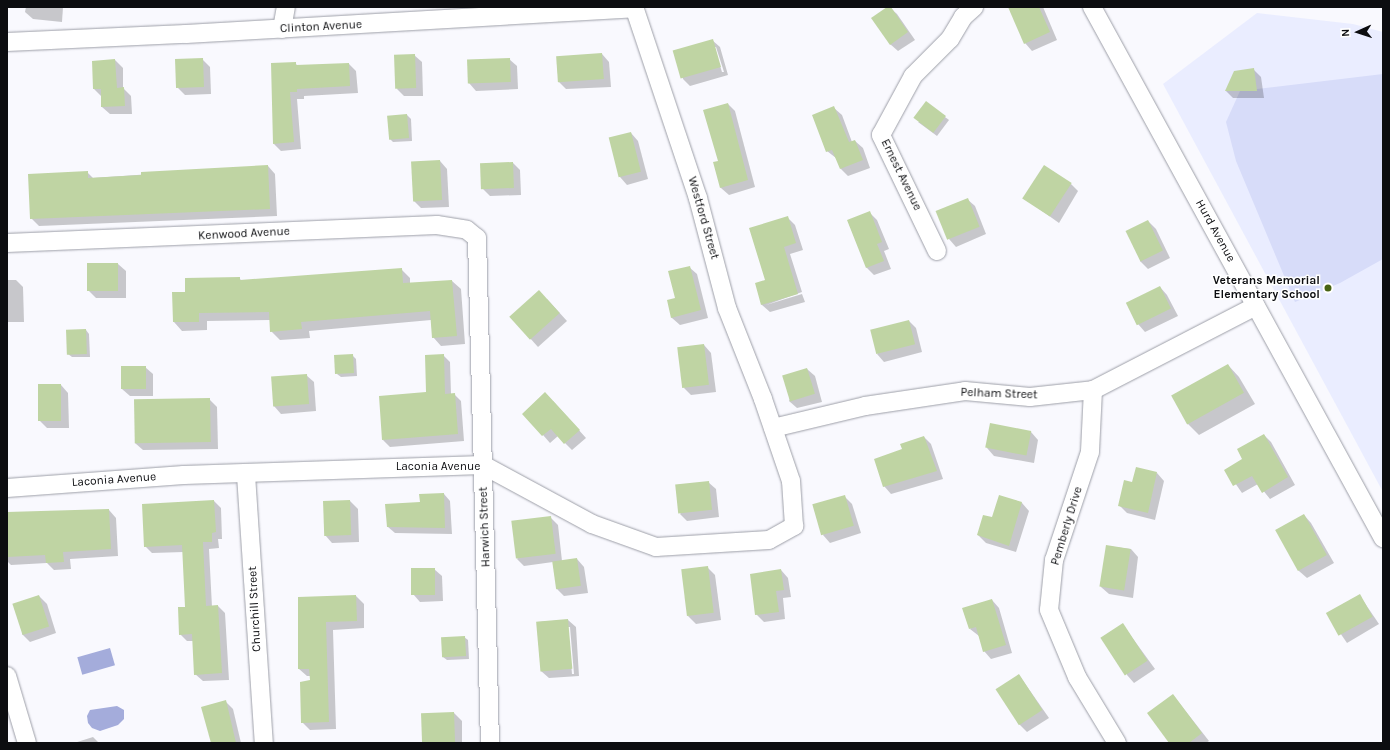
<!DOCTYPE html>
<style>
body{margin:0}
#map{position:relative;width:1390px;height:750px;overflow:hidden;background:#f9f9fe;font-family:Karla,sans-serif}
div>[style]{position:absolute}
.built>*{inset:0;background:#eaedff}
.green>*{inset:0;background:#d7dcf9}
.water>*{inset:0;background:#a4acdb;transform-origin:0 0}
.shadow>*{inset:0;background:#0003}
.building>*{inset:0;background:#bfd4a3;transform-origin:0 0}
.roads{filter:drop-shadow(0 0 1px #9d9fa8) drop-shadow(0 0 1px #9d9fa8)}
.street>*{height:18px;margin:-9px;padding:0 9px;transform-origin:9px;border-radius:9px;background:#fff}
.dots>*{width:11px;height:11px;translate:-50% -50%;box-sizing:border-box;border:2px solid #fff;border-radius:50%}
span{translate:-50% -50%;white-space:nowrap;text-align:center;line-height:1.15;-webkit-text-stroke:3px #fff;paint-order:stroke}
.street-label{font-size:12px;color:#0c0d10}
.poi-label{font-size:12px;color:#0c0d10;font-weight:700}
.right{translate:-100% -50%;text-align:right}
.frame{position:absolute;inset:0;border:8px solid #0c0d10;pointer-events:none}
.north{position:absolute;left:1338px;top:12px;width:40px;height:40px;-webkit-text-stroke:3px #fff;paint-order:stroke;rotate:267deg;font-size:11px;font-weight:700;line-height:16px;text-align:center;color:#0c0d10}
.north::after{content:'';display:block;margin:auto;width:14px;height:18px;background:#0c0d10;clip-path:polygon(50% 0,100% 100%,50% 72%,0 100%)}
</style>
<div id="map">
<div class="built">
<i style="clip-path:polygon(1257px 13px,1353px 24px,1383px 32px,1383px 492px,1163px 84px)"></i>
</div>
<div class="green">
<i style="clip-path:polygon(1383px 74px,1383px 259px,1340px 283px,1295px 302px,1236px 161px,1226px 122px,1240px 91px)"></i>
</div>
<div class="water">
<i style="left:110px;top:648px;width:18px;height:34px;rotate:74deg"></i>
<i style="clip-path:polygon(117px 706px,124px 710px,124px 719px,118px 725px,100px 731px,92px 728px,88px 723px,87px 716px,90px 710px)"></i>
</div>
<div class="shadow">
<i style="clip-path:polygon(26px 7px,63px 7px,62px 22px,33px 19px,25px 12px)"></i>
<i style="clip-path:polygon(889px 7px,897px 14px,915px 40px,898px 51px,890px 44px)"></i>
<i style="clip-path:polygon(1009px 7px,1043px 7px,1057px 40px,1032px 51px,1025px 43px)"></i>
<i style="clip-path:polygon(evenodd,712px 40px,720px 47px,728px 75px,690px 86px,683px 79px,675px 51px,712px 40px,714px 47px,716px 47px,724px 72px,722px 72px,714px 47px)"></i>
<i style="clip-path:polygon(602px 54px,609px 62px,611px 87px,566px 89px,559px 82px)"></i>
<i style="clip-path:polygon(414px 55px,422px 62px,423px 96px,404px 96px,397px 89px)"></i>
<i style="clip-path:polygon(202px 59px,210px 67px,211px 94px,185px 95px,178px 88px)"></i>
<i style="clip-path:polygon(509px 59px,517px 66px,518px 89px,476px 91px,469px 83px)"></i>
<i style="clip-path:polygon(115px 60px,123px 68px,123px 88px,131px 96px,132px 114px,110px 114px,102px 107px,102px 97px,94px 89px)"></i>
<i style="clip-path:polygon(295px 63px,298px 66px,349px 64px,356px 71px,358px 93px,304px 96px,304px 99px,297px 99px,301px 149px,281px 151px,274px 144px)"></i>
<i style="clip-path:polygon(1254px 70px,1261px 77px,1264px 98px,1233px 98px,1226px 91px)"></i>
<i style="clip-path:polygon(728px 104px,735px 111px,755px 187px,729px 195px,721px 188px)"></i>
<i style="clip-path:polygon(834px 108px,842px 115px,852px 142px,855px 141px,863px 148px,870px 168px,848px 176px,841px 169px,836px 158px,827px 151px)"></i>
<i style="clip-path:polygon(407px 115px,411px 119px,412px 141px,393px 142px,389px 138px)"></i>
<i style="clip-path:polygon(945px 117px,949px 120px,937px 136px,918px 122px)"></i>
<i style="clip-path:polygon(631px 133px,638px 141px,648px 179px,627px 185px,620px 177px)"></i>
<i style="clip-path:polygon(440px 161px,447px 169px,449px 207px,421px 208px,414px 201px)"></i>
<i style="clip-path:polygon(513px 163px,520px 170px,521px 195px,490px 196px,483px 189px)"></i>
<i style="clip-path:polygon(268px 166px,275px 174px,277px 216px,39px 226px,31px 218px,87px 172px,93px 178px)"></i>
<i style="clip-path:polygon(1071px 184px,1078px 191px,1059px 223px,1024px 198px)"></i>
<i style="clip-path:polygon(967px 199px,975px 206px,986px 234px,956px 247px,949px 239px)"></i>
<i style="clip-path:polygon(870px 213px,877px 220px,889px 249px,884px 251px,891px 269px,874px 275px,867px 268px,848px 221px)"></i>
<i style="clip-path:polygon(787px 217px,795px 225px,803px 250px,790px 254px,802px 292px,766px 305px,802px 294px,805px 302px,770px 312px,762px 305px,756px 284px,766px 281px)"></i>
<i style="clip-path:polygon(1148px 221px,1156px 229px,1170px 258px,1148px 269px,1140px 261px)"></i>
<i style="clip-path:polygon(88px 264px,118px 264px,126px 271px,126px 298px,96px 298px,89px 291px)"></i>
<i style="clip-path:polygon(689px 267px,697px 274px,708px 318px,680px 325px,672px 318px,668px 301px,677px 299px)"></i>
<i style="clip-path:polygon(401px 269px,410px 278px,410px 284px,452px 281px,461px 289px,465px 344px,441px 346px,433px 337px,431px 320px,309px 331px,310px 338px,280px 340px,271px 331px,270px 320px,207px 321px,207px 330px,182px 331px,174px 322px,186px 293px,239px 278px,242px 281px)"></i>
<i style="clip-path:polygon(7px 280px,16px 280px,23px 287px,24px 322px,7px 322px)"></i>
<i style="clip-path:polygon(1160px 287px,1167px 295px,1178px 316px,1145px 332px,1138px 324px)"></i>
<i style="clip-path:polygon(547px 299px,567px 321px,538px 347px,511px 317px)"></i>
<i style="clip-path:polygon(909px 321px,916px 328px,922px 352px,884px 362px,877px 354px)"></i>
<i style="clip-path:polygon(86px 330px,89px 334px,90px 357px,72px 357px,68px 354px)"></i>
<i style="clip-path:polygon(704px 345px,711px 353px,716px 392px,691px 395px,684px 388px)"></i>
<i style="clip-path:polygon(352px 355px,356px 359px,357px 376px,341px 377px,337px 374px)"></i>
<i style="clip-path:polygon(443px 355px,450px 362px,451px 394px,454px 394px,461px 401px,464px 441px,390px 447px,383px 440px,427px 393px)"></i>
<i style="clip-path:polygon(1228px 365px,1239px 377px,1255px 404px,1199px 435px,1188px 424px,1173px 396px)"></i>
<i style="clip-path:polygon(145px 367px,153px 374px,153px 396px,130px 396px,122px 389px)"></i>
<i style="clip-path:polygon(807px 369px,815px 376px,822px 402px,797px 408px,789px 401px)"></i>
<i style="clip-path:polygon(306px 375px,314px 382px,316px 411px,281px 414px,274px 406px)"></i>
<i style="clip-path:polygon(61px 385px,68px 393px,69px 428px,47px 428px,40px 421px)"></i>
<i style="clip-path:polygon(209px 399px,217px 407px,218px 449px,143px 450px,135px 443px)"></i>
<i style="clip-path:polygon(553px 401px,586px 438px,572px 450px,558px 436px,550px 443px,543px 435px)"></i>
<i style="clip-path:polygon(991px 425px,1031px 432px,1038px 440px,1034px 463px,994px 456px,987px 448px)"></i>
<i style="clip-path:polygon(1264px 435px,1271px 442px,1295px 485px,1270px 499px,1258px 484px,1242px 493px,1226px 470px,1244px 460px)"></i>
<i style="clip-path:polygon(924px 437px,931px 444px,943px 479px,891px 494px,884px 486px)"></i>
<i style="clip-path:polygon(1157px 473px,1164px 481px,1155px 520px,1127px 513px,1119px 505px,1133px 483px)"></i>
<i style="clip-path:polygon(708px 482px,716px 489px,719px 517px,687px 521px,680px 514px)"></i>
<i style="clip-path:polygon(444px 494px,450px 501px,452px 534px,395px 533px,388px 527px,421px 503px)"></i>
<i style="clip-path:polygon(844px 496px,852px 504px,861px 533px,830px 543px,823px 535px)"></i>
<i style="clip-path:polygon(1000px 496px,1022px 503px,1029px 511px,1016px 552px,986px 543px,978px 535px,993px 519px)"></i>
<i style="clip-path:polygon(214px 501px,221px 508px,222px 539px,218px 539px,219px 548px,209px 549px,212px 607px,218px 606px,225px 613px,229px 680px,203px 681px,195px 674px,194px 641px,187px 641px,180px 634px,187px 608px,184px 552px,152px 553px,145px 546px)"></i>
<i style="clip-path:polygon(350px 501px,358px 509px,359px 542px,332px 543px,325px 535px)"></i>
<i style="clip-path:polygon(109px 510px,116px 518px,118px 556px,70px 559px,71px 569px,54px 570px,47px 563px,11px 565px,7px 561px,7px 513px)"></i>
<i style="clip-path:polygon(1304px 515px,1311px 523px,1334px 563px,1307px 578px,1299px 571px,1277px 530px)"></i>
<i style="clip-path:polygon(550px 517px,558px 525px,562px 561px,577px 559px,584px 567px,588px 593px,564px 596px,557px 589px,553px 562px,524px 566px,517px 559px)"></i>
<i style="clip-path:polygon(1107px 546px,1131px 549px,1138px 557px,1133px 598px,1109px 594px,1101px 587px)"></i>
<i style="clip-path:polygon(707px 567px,715px 575px,721px 620px,696px 624px,688px 616px)"></i>
<i style="clip-path:polygon(434px 569px,442px 576px,443px 601px,420px 602px,413px 594px)"></i>
<i style="clip-path:polygon(781px 570px,788px 578px,791px 597px,783px 598px,785px 619px,764px 622px,756px 614px)"></i>
<i style="clip-path:polygon(39px 596px,47px 604px,56px 633px,30px 642px,22px 634px)"></i>
<i style="clip-path:polygon(356px 596px,364px 604px,364px 628px,333px 630px,336px 729px,310px 730px,302px 722px,311px 680px,311px 676px,307px 676px,299px 669px,299px 598px)"></i>
<i style="clip-path:polygon(1360px 596px,1379px 624px,1347px 643px,1327px 614px)"></i>
<i style="clip-path:polygon(992px 600px,999px 608px,1012px 653px,991px 659px,984px 651px,979px 636px,970px 629px)"></i>
<i style="clip-path:polygon(evenodd,568px 620px,576px 627px,579px 676px,549px 678px,541px 671px,537px 622px,568px 620px,568px 627px,570px 627px,574px 674px,572px 674px,568px 627px)"></i>
<i style="clip-path:polygon(1123px 625px,1155px 669px,1134px 683px,1127px 675px)"></i>
<i style="clip-path:polygon(464px 637px,468px 640px,469px 659px,447px 660px,443px 657px)"></i>
<i style="clip-path:polygon(1019px 675px,1049px 718px,1027px 732px,1020px 725px)"></i>
<i style="clip-path:polygon(1173px 695px,1209px 741px,1206px 743px,1170px 743px)"></i>
<i style="clip-path:polygon(226px 702px,233px 709px,241px 743px,212px 743px)"></i>
<i style="clip-path:polygon(454px 713px,462px 721px,462px 743px,423px 743px)"></i>
<i style="clip-path:polygon(93px 737px,99px 743px,74px 743px)"></i>
</div>
<div class="building">
<i style="clip-path:polygon(887px 7px,891px 7px,908px 32px,890px 45px,871px 18px)"></i>
<i style="clip-path:polygon(1008px 7px,1039px 7px,1050px 32px,1024px 44px)"></i>
<i style="left:713px;top:39px;width:29px;height:42px;rotate:74deg"></i>
<i style="left:602px;top:53px;width:26px;height:46px;rotate:86deg"></i>
<i style="left:415px;top:54px;width:34px;height:21px;rotate:88deg"></i>
<i style="left:203px;top:58px;width:29px;height:28px;rotate:88deg"></i>
<i style="left:510px;top:58px;width:24px;height:43px;rotate:88deg"></i>
<i style="clip-path:polygon(115px 59px,117px 88px,124px 87px,125px 106px,101px 107px,101px 89px,93px 89px,92px 61px)"></i>
<i style="clip-path:polygon(296px 62px,296px 65px,349px 63px,350px 86px,297px 89px,297px 92px,290px 92px,294px 142px,273px 144px,271px 63px)"></i>
<i style="clip-path:polygon(1254px 68px,1257px 91px,1225px 91px,1234px 71px)"></i>
<i style="left:926px;top:101px;width:25px;height:21px;rotate:37deg"></i>
<i style="clip-path:polygon(728px 103px,748px 180px,720px 188px,713px 162px,718px 161px,703px 110px)"></i>
<i style="clip-path:polygon(834px 106px,849px 142px,855px 140px,863px 160px,840px 169px,832px 150px,826px 152px,812px 115px)"></i>
<i style="left:407px;top:114px;width:24px;height:20px;rotate:85deg"></i>
<i style="left:631px;top:132px;width:41px;height:23px;rotate:76deg"></i>
<i style="left:440px;top:160px;width:40px;height:29px;rotate:87deg"></i>
<i style="left:513px;top:162px;width:26px;height:33px;rotate:88deg"></i>
<i style="clip-path:polygon(268px 165px,270px 209px,30px 219px,28px 174px,88px 171px,88px 178px,141px 175px,141px 172px)"></i>
<i style="left:1044px;top:165px;width:33px;height:40px;rotate:33deg"></i>
<i style="left:968px;top:198px;width:31px;height:35px;rotate:68deg"></i>
<i style="clip-path:polygon(870px 211px,882px 242px,877px 244px,884px 261px,866px 268px,847px 220px)"></i>
<i style="clip-path:polygon(788px 216px,796px 243px,784px 247px,798px 294px,761px 305px,755px 283px,765px 280px,749px 228px)"></i>
<i style="left:1148px;top:220px;width:34px;height:25px;rotate:64deg"></i>
<i style="left:87px;top:263px;width:31px;height:28px"></i>
<i style="clip-path:polygon(690px 266px,701px 310px,671px 318px,667px 300px,675px 298px,668px 271px)"></i>
<i style="clip-path:polygon(402px 268px,403px 283px,452px 280px,457px 336px,432px 338px,430px 311px,301px 322px,302px 329px,270px 332px,269px 312px,199px 313px,199px 322px,173px 322px,172px 292px,185px 292px,185px 278px,240px 277px,240px 280px)"></i>
<i style="left:1160px;top:286px;width:25px;height:38px;rotate:64deg"></i>
<i style="left:539px;top:290px;width:31px;height:40px;rotate:48deg"></i>
<i style="left:909px;top:320px;width:25px;height:40px;rotate:76deg"></i>
<i style="left:86px;top:329px;width:25px;height:20px;rotate:88deg"></i>
<i style="left:704px;top:344px;width:41px;height:27px;rotate:83deg"></i>
<i style="left:353px;top:354px;width:19px;height:19px;rotate:87deg"></i>
<i style="clip-path:polygon(444px 354px,445px 394px,455px 393px,458px 434px,382px 440px,379px 396px,426px 392px,425px 355px)"></i>
<i style="left:1228px;top:364px;width:33px;height:65px;rotate:61deg"></i>
<i style="left:121px;top:366px;width:25px;height:23px"></i>
<i style="left:807px;top:368px;width:27px;height:26px;rotate:73deg"></i>
<i style="left:307px;top:374px;width:30px;height:36px;rotate:86deg"></i>
<i style="left:38px;top:384px;width:23px;height:37px"></i>
<i style="clip-path:polygon(545px 392px,580px 430px,564px 444px,551px 429px,542px 436px,522px 414px)"></i>
<i style="left:210px;top:398px;width:44px;height:76px;rotate:89deg"></i>
<i style="left:990px;top:423px;width:42px;height:25px;rotate:11deg"></i>
<i style="clip-path:polygon(1264px 434px,1288px 477px,1262px 493px,1252px 476px,1233px 486px,1224px 470px,1242px 459px,1237px 449px)"></i>
<i style="clip-path:polygon(924px 436px,937px 471px,883px 487px,874px 459px,902px 449px,900px 444px)"></i>
<i style="clip-path:polygon(1136px 467px,1157px 472px,1148px 513px,1118px 506px,1124px 480px,1132px 482px)"></i>
<i style="left:709px;top:481px;width:29px;height:34px;rotate:84deg"></i>
<i style="clip-path:polygon(444px 493px,445px 528px,387px 527px,385px 504px,420px 502px,419px 494px)"></i>
<i style="left:845px;top:495px;width:32px;height:34px;rotate:74deg"></i>
<i style="clip-path:polygon(999px 495px,1022px 502px,1009px 546px,977px 535px,983px 515px,992px 517px)"></i>
<i style="clip-path:polygon(214px 500px,216px 532px,212px 533px,212px 542px,203px 542px,206px 606px,218px 605px,222px 673px,194px 675px,192px 634px,179px 635px,178px 607px,185px 607px,182px 545px,144px 547px,142px 504px)"></i>
<i style="left:350px;top:500px;width:35px;height:27px;rotate:88deg"></i>
<i style="clip-path:polygon(109px 509px,111px 549px,63px 552px,64px 562px,46px 563px,45px 555px,7px 557px,7px 512px)"></i>
<i style="left:1304px;top:514px;width:47px;height:33px;rotate:61deg"></i>
<i style="left:551px;top:516px;width:38px;height:40px;rotate:83deg"></i>
<i style="left:1106px;top:545px;width:25px;height:42px;rotate:9deg"></i>
<i style="left:577px;top:558px;width:28px;height:25px;rotate:82deg"></i>
<i style="left:708px;top:566px;width:47px;height:27px;rotate:83deg"></i>
<i style="left:411px;top:568px;width:24px;height:27px"></i>
<i style="clip-path:polygon(781px 569px,784px 590px,776px 591px,779px 612px,755px 615px,750px 574px)"></i>
<i style="left:1360px;top:594px;width:26px;height:39px;rotate:61deg"></i>
<i style="left:39px;top:595px;width:33px;height:28px;rotate:72deg"></i>
<i style="clip-path:polygon(356px 595px,357px 621px,326px 622px,329px 722px,301px 723px,300px 682px,310px 680px,309px 669px,298px 669px,298px 597px)"></i>
<i style="clip-path:polygon(992px 599px,1006px 645px,983px 652px,976px 627px,969px 629px,962px 608px)"></i>
<i style="left:568px;top:619px;width:50px;height:32px;rotate:85deg"></i>
<i style="left:1123px;top:623px;width:45px;height:27px;rotate:57deg"></i>
<i style="left:465px;top:636px;width:20px;height:24px;rotate:87deg"></i>
<i style="left:1019px;top:674px;width:43px;height:28px;rotate:57deg"></i>
<i style="clip-path:polygon(1173px 694px,1202px 733px,1189px 743px,1169px 743px,1147px 713px)"></i>
<i style="clip-path:polygon(226px 700px,236px 743px,211px 743px,201px 707px)"></i>
<i style="left:454px;top:712px;width:31px;height:33px;rotate:88deg"></i>
</div>
<div class="roads">
<div class="street">
<i style="left:1092px;top:7px;width:606px;rotate:61.28deg"></i>
<i style="left:282px;top:29px;width:22px;rotate:-80deg"></i>
<i style="left:7px;top:42px;width:179px;rotate:-2.6deg"></i>
<i style="left:186px;top:34px;width:449px;rotate:-3.3deg"></i>
<i style="left:7px;top:243px;width:430px;rotate:-2.4deg"></i>
<i style="left:437px;top:225px;width:30px;rotate:9deg"></i>
<i style="left:467px;top:230px;width:13px;rotate:39deg"></i>
<i style="left:477px;top:238px;width:505px;rotate:88.53deg"></i>
<i style="left:937px;top:251px;width:129px;rotate:-115.8deg"></i>
<i style="left:881px;top:135px;width:67px;rotate:-61.5deg"></i>
<i style="left:913px;top:76px;width:52px;rotate:-45deg"></i>
<i style="left:950px;top:39px;width:26px;rotate:-59deg"></i>
<i style="left:963px;top:17px;width:15px;rotate:-42deg"></i>
<i style="left:1093px;top:390px;width:62px;rotate:92.8deg"></i>
<i style="left:1090px;top:452px;width:114px;rotate:108.4deg"></i>
<i style="left:1054px;top:560px;width:50px;rotate:95.7deg"></i>
<i style="left:1049px;top:610px;width:73px;rotate:67.3deg"></i>
<i style="left:1077px;top:677px;width:77px;rotate:58.8deg"></i>
<i style="left:773px;top:428px;width:95px;rotate:-13.4deg"></i>
<i style="left:865px;top:406px;width:101px;rotate:-8.5deg"></i>
<i style="left:965px;top:391px;width:65px;rotate:5.3deg"></i>
<i style="left:1030px;top:397px;width:63px;rotate:-6.3deg"></i>
<i style="left:1093px;top:390px;width:183px;rotate:-27.3deg"></i>
<i style="left:246px;top:475px;width:269px;rotate:86.2deg"></i>
<i style="left:7px;top:488px;width:177px;rotate:-4.2deg"></i>
<i style="left:184px;top:475px;width:299px;rotate:-1.9deg"></i>
<i style="left:483px;top:465px;width:124px;rotate:28.4deg"></i>
<i style="left:592px;top:524px;width:68px;rotate:19.8deg"></i>
<i style="left:656px;top:547px;width:113px;rotate:-3.5deg"></i>
<i style="left:769px;top:540px;width:29px;rotate:-29deg"></i>
<i style="left:794px;top:526px;width:45px;rotate:-93.8deg"></i>
<i style="left:791px;top:481px;width:87px;rotate:-108.9deg"></i>
<i style="left:763px;top:399px;width:98px;rotate:-111.6deg"></i>
<i style="left:727px;top:308px;width:114px;rotate:-104.8deg"></i>
<i style="left:698px;top:198px;width:201px;rotate:-108.5deg"></i>
<i style="left:7px;top:676px;width:70px;rotate:73.4deg"></i>
</div>
</div>
<div class="dots">
<i style="left:1328px;top:288px;background:#486313"></i>
</div>
<div class="street-label">
<span style="left:321px;top:27px;rotate:-3deg">Clinton Avenue</span>
<span style="left:901px;top:175px;rotate:64deg">Ernest Avenue</span>
<span style="left:703px;top:218px;rotate:74deg">Westford Street</span>
<span style="left:1215px;top:231px;rotate:61deg">Hurd Avenue</span>
<span style="left:244px;top:234px;rotate:-3deg">Kenwood Avenue</span>
<span style="left:999px;top:394px;rotate:2deg">Pelham Street</span>
<span style="left:438px;top:467px">Laconia Avenue</span>
<span style="left:114px;top:480px;rotate:-4deg">Laconia Avenue</span>
<span style="left:1067px;top:526px;rotate:-73deg">Pemberly Drive</span>
<span style="left:485px;top:527px;rotate:-92deg">Harwich Street</span>
<span style="left:255px;top:609px;rotate:-93deg">Churchill Street</span>
</div>
<div class="poi-label">
<span class="right" style="left:1320px;top:288px">Veterans Memorial<br>Elementary School</span>
</div>
<div class="frame"></div>
<div class="north">N</div>
</div>
